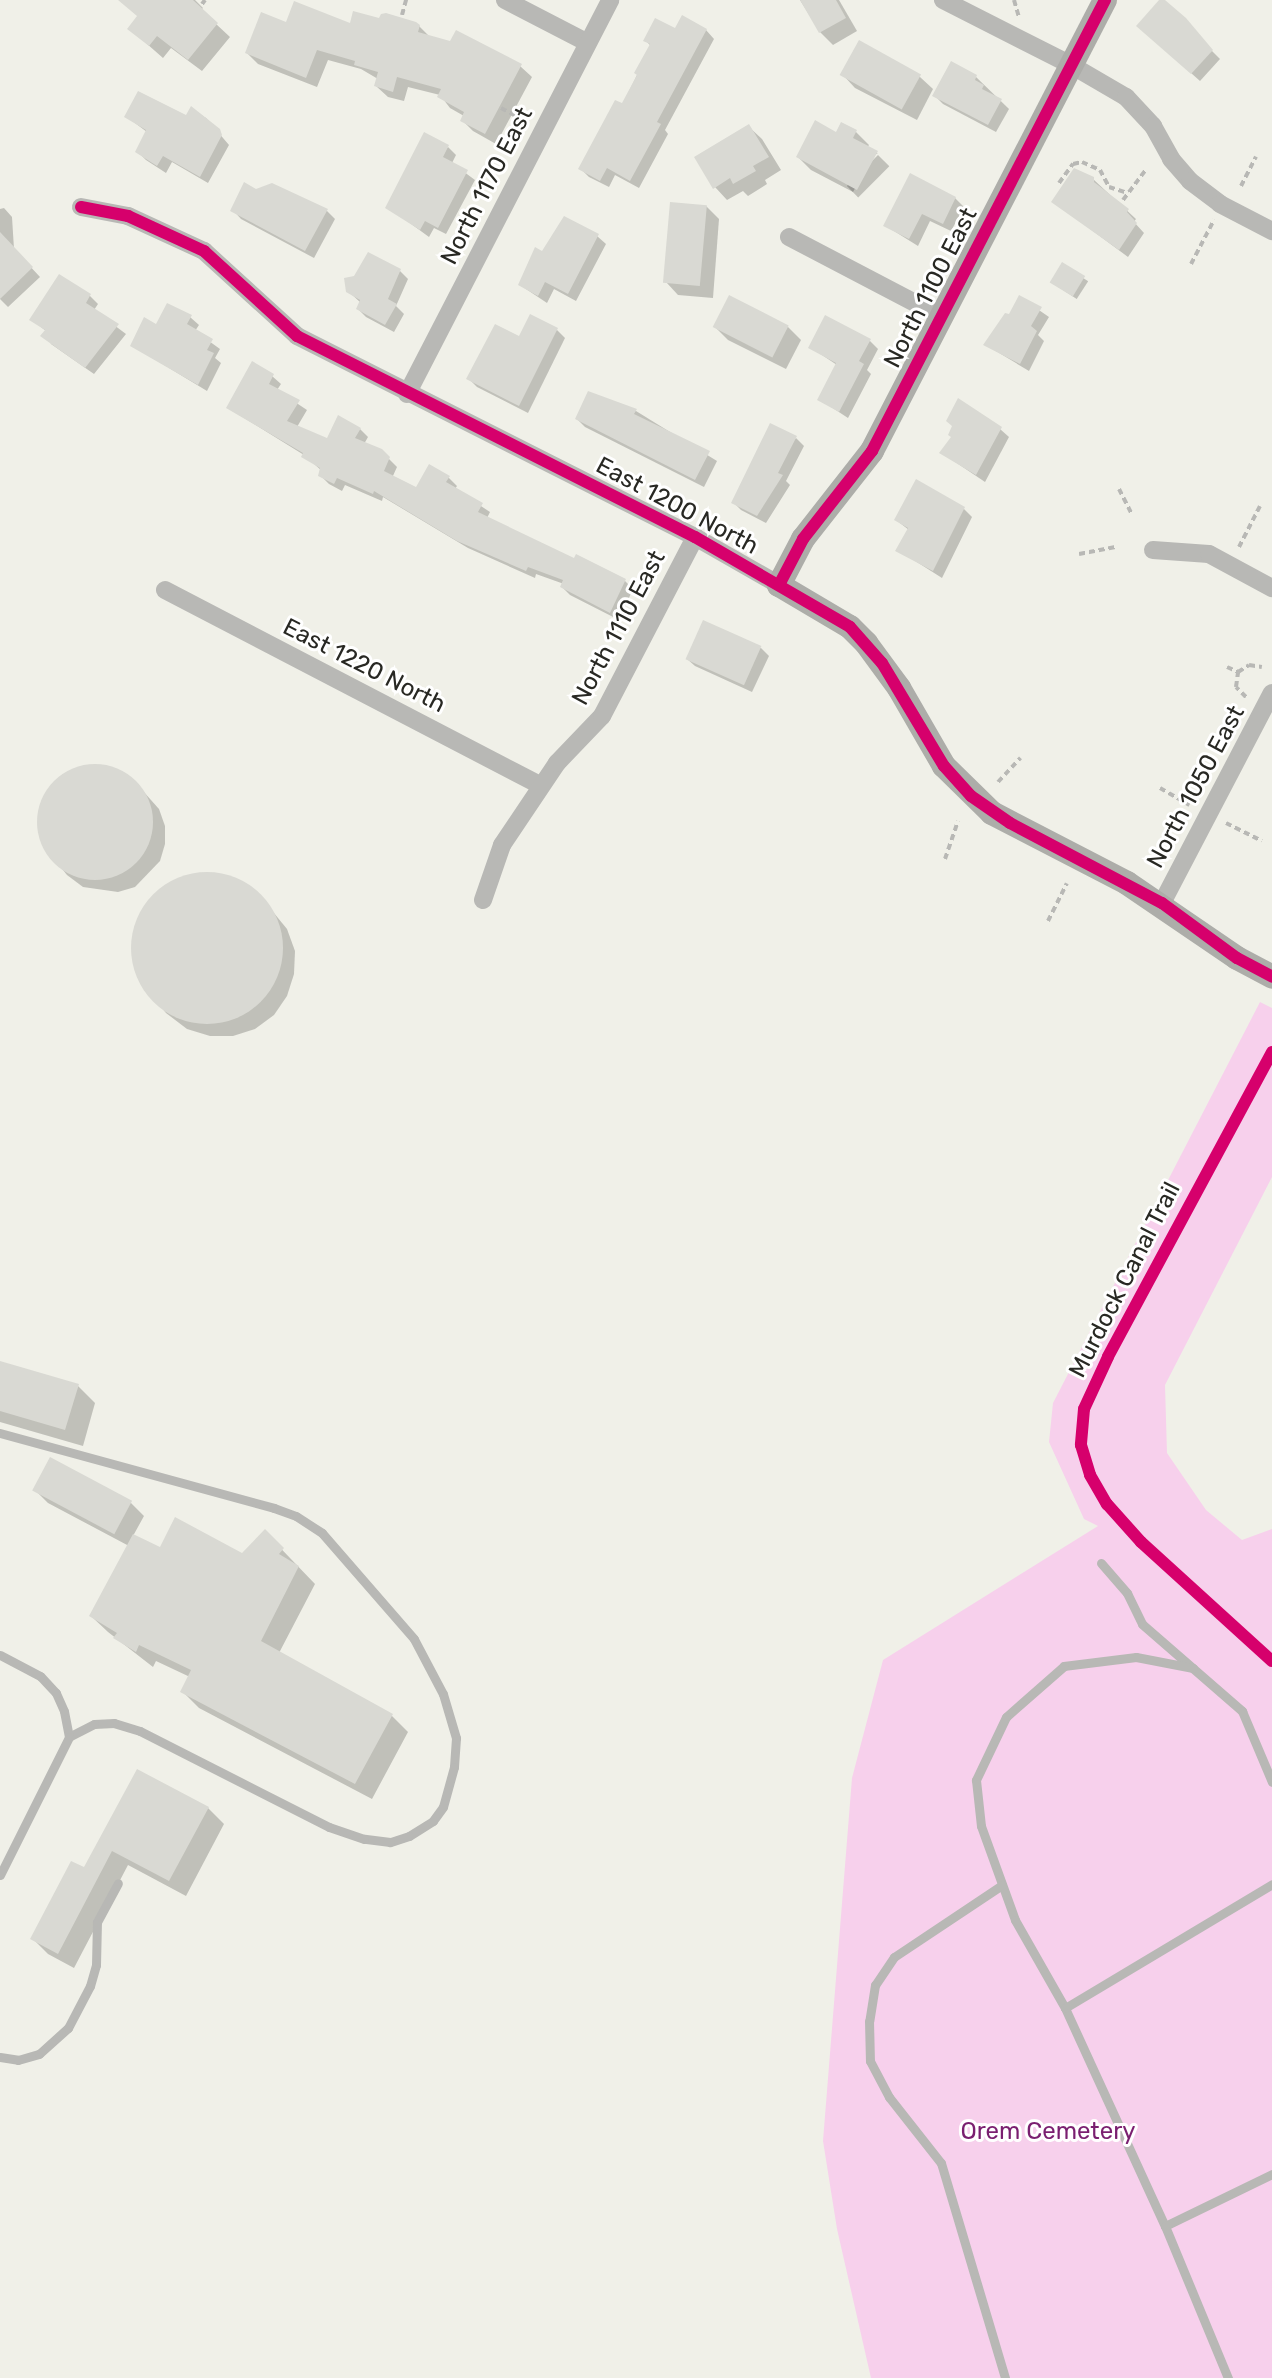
<!DOCTYPE html>
<style>
body{margin:0}
#map{position:relative;width:1272px;height:2378px;overflow:hidden;background:#f0f0e8;font-family:Rubik,sans-serif}
div>[style]{position:absolute}
.green>*{inset:0;background:#f7d0ec}
.shadow>*{inset:0;background:#0003;transform-origin:0 0}
.building>*{inset:0;background:#d9d9d3;transform-origin:0 0}
.round{border-radius:50%}
.path>*{height:4px;margin-top:-2px;transform-origin:0;background:repeating-linear-gradient(90deg,#b8b8b5 0 6px,transparent 0 10px)}
.lane>*{height:9px;margin:-4.5px;padding:0 4.5px;transform-origin:4.5px;border-radius:4.5px;background:#b8b8b5}
.street>*{height:18px;margin:-9px;padding:0 9px;transform-origin:9px;border-radius:9px;background:#b8b8b5}
.secondary>*{height:24px;margin:-12px;padding:0 12px;transform-origin:12px;border-radius:12px;background:#adada9}
.cycleway>*{height:12px;margin:-6px;padding:0 6px;transform-origin:6px;border-radius:6px;background:#d6006c}
span{translate:-50% -50%;white-space:nowrap;text-align:center;line-height:1.15;-webkit-text-stroke:6px #fff;paint-order:stroke}
.street-label{font-size:24px;color:#282823}
.park-label{font-size:24px;color:#7a1f70}
</style>
<div id="map">
<div class="green">
<i style="clip-path:polygon(1260px 1002px,1272px 1008px,1272px 1177px,1165px 1385px,1167px 1453px,1206px 1510px,1242px 1540px,1272px 1529px,1272px 2378px,871px 2378px,837px 2229px,823px 2141px,852px 1778px,883px 1660px,1098px 1526px,1084px 1519px,1049px 1442px,1053px 1403px)"></i>
</div>
<div class="shadow">
<i style="clip-path:polygon(120px 0,195px 0,203px 8px,201px 10px,230px 37px,202px 71px,171px 48px,163px 58px,130px 29px,139px 17px)"></i>
<i style="clip-path:polygon(800px 0,839px 0,857px 31px,833px 45px,820px 32px)"></i>
<i style="clip-path:polygon(1161px 0,1220px 59px,1200px 81px,1147px 34px)"></i>
<i style="clip-path:polygon(287px 25px,419px 26px,431px 38px,520px 66px,532px 77px,496px 144px,473px 131px,462px 120px,464px 116px,450px 108px,440px 95px,408px 87px,404px 101px,388px 97px,376px 86px,378px 79px,361px 69px,328px 60px,317px 87px,258px 64px,247px 53px)"></i>
<i style="clip-path:polygon(706px 30px,714px 39px,665px 130px,668px 134px,639px 188px,615px 175px,609px 187px,589px 177px,580px 168px,622px 106px,651px 46px,645px 40px,676px 31px)"></i>
<i style="clip-path:polygon(843px 75px,920px 77px,933px 89px,917px 120px,855px 88px)"></i>
<i style="clip-path:polygon(976px 77px,1009px 109px,996px 132px,943px 104px,935px 96px)"></i>
<i style="clip-path:polygon(191px 109px,206px 118px,229px 145px,208px 183px,172px 162px,166px 173px,146px 160px,137px 151px,147px 132px,127px 117px,186px 117px)"></i>
<i style="clip-path:polygon(749px 127px,762px 139px,781px 170px,765px 180px,767px 184px,748px 196px,743px 191px,727px 200px,715px 187px)"></i>
<i style="clip-path:polygon(856px 132px,869px 145px,867px 148px,878px 154px,874px 154px,853px 192px,811px 170px,798px 157px,837px 134px)"></i>
<i style="clip-path:polygon(448px 147px,456px 155px,452px 163px,475px 180px,446px 234px,434px 228px,429px 237px,388px 207px)"></i>
<i style="left:878px;top:155px;width:16px;height:44px;rotate:45deg"></i>
<i style="clip-path:polygon(911px 176px,955px 198px,964px 207px,951px 231px,930px 221px,918px 246px,886px 226px)"></i>
<i style="clip-path:polygon(1093px 179px,1136px 219px,1134px 222px,1144px 233px,1128px 257px,1054px 202px)"></i>
<i style="clip-path:polygon(255px 191px,327px 211px,335px 219px,314px 258px,241px 219px,233px 210px)"></i>
<i style="clip-path:polygon(706px 206px,719px 219px,713px 298px,678px 295px,666px 282px)"></i>
<i style="clip-path:polygon(4px 208px,12px 217px,14px 249px,40px 277px,8px 307px,0 299px,0 209px)"></i>
<i style="clip-path:polygon(597px 236px,606px 244px,576px 301px,554px 289px,547px 303px,520px 285px,543px 254px)"></i>
<i style="left:1063px;top:265px;width:30px;height:21px;rotate:33deg"></i>
<i style="clip-path:polygon(400px 271px,408px 279px,396px 306px,404px 314px,394px 332px,366px 317px,358px 309px,361px 303px,348px 291px)"></i>
<i style="clip-path:polygon(60px 276px,90px 296px,98px 304px,94px 310px,126px 334px,94px 374px,51px 344px,46px 331px,32px 320px)"></i>
<i style="clip-path:polygon(1020px 297px,1049px 317px,1038px 335px,1044px 341px,1029px 371px,986px 345px,1010px 317px)"></i>
<i style="clip-path:polygon(190px 317px,199px 325px,195px 331px,220px 349px,215px 358px,221px 363px,207px 391px,133px 346px,157px 327px)"></i>
<i style="clip-path:polygon(715px 327px,788px 327px,801px 340px,786px 369px,728px 340px)"></i>
<i style="clip-path:polygon(557px 330px,565px 338px,528px 413px,477px 387px,469px 379px,520px 339px)"></i>
<i style="clip-path:polygon(870px 341px,878px 349px,867px 370px,871px 374px,848px 418px,819px 399px,837px 365px,810px 347px)"></i>
<i style="clip-path:polygon(272px 376px,281px 384px,277px 390px,307px 410px,297px 427px,328px 441px,360px 429px,368px 437px,364px 444px,381px 451px,397px 467px,392px 478px,417px 490px,448px 477px,457px 486px,455px 489px,490px 512px,487px 518px,575px 561px,625px 581px,633px 589px,619px 620px,570px 595px,562px 587px,564px 584px,536px 574px,535px 578px,468px 548px,383px 497px,382px 501px,345px 485px,342px 491px,329px 484px,320px 475px,322px 471px,304px 455px,228px 408px)"></i>
<i style="clip-path:polygon(636px 411px,717px 461px,704px 487px,585px 427px,577px 419px)"></i>
<i style="clip-path:polygon(1000px 429px,1009px 437px,985px 482px,942px 453px)"></i>
<i style="clip-path:polygon(796px 438px,804px 446px,786px 481px,790px 485px,766px 523px,741px 510px,733px 502px)"></i>
<i style="clip-path:polygon(964px 509px,972px 517px,942px 578px,898px 550px,909px 530px,896px 520px)"></i>
<i style="clip-path:polygon(761px 648px,769px 656px,752px 692px,695px 666px,686px 658px)"></i>
<i style="clip-path:polygon(100px 765px,118px 770px,134px 781px,159px 809px,165px 826px,165px 844px,160px 861px,135px 887px,118px 892px,83px 887px,67px 875px,43px 845px,38px 826px,40px 806px,49px 789px,62px 775px,80px 767px)"></i>
<i style="clip-path:polygon(216px 875px,240px 882px,260px 896px,287px 929px,295px 951px,294px 974px,287px 996px,274px 1015px,255px 1029px,233px 1036px,210px 1036px,187px 1029px,166px 1013px,138px 978px,132px 952px,135px 926px,147px 904px,166px 886px,190px 876px)"></i>
<i style="clip-path:polygon(0 1363px,78px 1386px,95px 1403px,83px 1446px,0 1422px)"></i>
<i style="clip-path:polygon(35px 1490px,131px 1503px,144px 1516px,133px 1536px,161px 1550px,242px 1556px,265px 1532px,315px 1584px,279px 1653px,391px 1715px,408px 1732px,372px 1799px,199px 1708px,182px 1691px,190px 1677px,156px 1661px,153px 1667px,108px 1632px,91px 1616px,129px 1546px,48px 1503px)"></i>
<i style="clip-path:polygon(138px 1771px,208px 1808px,224px 1824px,186px 1896px,128px 1865px,74px 1968px,48px 1954px,32px 1938px,85px 1870px)"></i>
</div>
<div class="building">
<i style="clip-path:polygon(118px 0,193px 0,218px 23px,188px 60px,157px 36px,149px 46px,127px 29px,137px 16px)"></i>
<i style="clip-path:polygon(800px 0,836px 0,846px 18px,819px 33px)"></i>
<i style="clip-path:polygon(1159px 0,1165px 0,1186px 18px,1213px 50px,1191px 74px,1136px 26px)"></i>
<i style="clip-path:polygon(294px 1px,350px 23px,353px 11px,379px 18px,381px 14px,386px 13px,416px 22px,420px 25px,418px 32px,450px 41px,456px 30px,522px 64px,485px 134px,460px 121px,464px 112px,437px 97px,441px 89px,397px 77px,393px 92px,374px 86px,378px 72px,354px 65px,355px 61px,317px 50px,306px 78px,245px 53px,261px 12px,286px 22px)"></i>
<i style="clip-path:polygon(682px 15px,707px 29px,657px 122px,661px 124px,630px 181px,607px 168px,600px 181px,578px 169px,615px 100px,622px 103px,637px 75px,634px 73px,650px 44px,643px 41px,655px 18px,675px 28px)"></i>
<i style="left:859px;top:40px;width:71px;height:40px;rotate:29deg"></i>
<i style="clip-path:polygon(951px 61px,977px 75px,975px 80px,984px 85px,982px 89px,1002px 99px,988px 125px,932px 96px)"></i>
<i style="clip-path:polygon(138px 91px,186px 115px,191px 106px,220px 129px,222px 135px,200px 177px,163px 156px,157px 166px,135px 152px,146px 130px,124px 117px)"></i>
<i style="clip-path:polygon(815px 120px,836px 132px,841px 122px,857px 130px,853px 138px,878px 151px,857px 190px,796px 157px)"></i>
<i style="clip-path:polygon(749px 124px,769px 157px,753px 166px,756px 171px,733px 184px,730px 178px,713px 189px,694px 157px)"></i>
<i style="clip-path:polygon(424px 132px,449px 145px,443px 157px,468px 170px,438px 228px,425px 221px,420px 230px,385px 208px)"></i>
<i style="clip-path:polygon(1074px 168px,1094px 177px,1094px 182px,1129px 209px,1127px 212px,1137px 223px,1119px 250px,1051px 202px)"></i>
<i style="clip-path:polygon(910px 173px,956px 197px,943px 224px,922px 214px,909px 239px,883px 226px)"></i>
<i style="clip-path:polygon(244px 182px,256px 189px,272px 183px,328px 209px,305px 251px,230px 211px)"></i>
<i style="left:670px;top:202px;width:37px;height:81px;rotate:5deg"></i>
<i style="clip-path:polygon(564px 216px,599px 234px,568px 294px,545px 282px,538px 296px,518px 285px,535px 247px,542px 251px)"></i>
<i style="clip-path:polygon(0 232px,33px 267px,0 299px)"></i>
<i style="clip-path:polygon(368px 252px,401px 269px,388px 299px,397px 304px,385px 325px,356px 309px,360px 300px,346px 292px,344px 278px,354px 276px)"></i>
<i style="left:1062px;top:262px;width:27px;height:24px;rotate:31deg"></i>
<i style="clip-path:polygon(59px 274px,91px 294px,86px 303px,119px 324px,85px 368px,40px 336px,45px 330px,29px 320px)"></i>
<i style="left:729px;top:295px;width:67px;height:36px;rotate:27deg"></i>
<i style="clip-path:polygon(1019px 295px,1042px 307px,1031px 326px,1037px 331px,1020px 364px,983px 345px,1005px 313px,1009px 314px)"></i>
<i style="clip-path:polygon(167px 303px,192px 315px,187px 324px,213px 339px,207px 350px,214px 353px,198px 385px,130px 346px,144px 317px,156px 324px)"></i>
<i style="clip-path:polygon(530px 314px,558px 328px,519px 406px,466px 379px,495px 324px,519px 336px)"></i>
<i style="clip-path:polygon(825px 315px,871px 339px,859px 361px,864px 364px,839px 412px,817px 400px,836px 363px,808px 348px)"></i>
<i style="clip-path:polygon(252px 361px,274px 374px,269px 384px,300px 400px,287px 421px,327px 438px,338px 415px,361px 428px,355px 438px,382px 449px,390px 457px,384px 471px,416px 487px,429px 464px,450px 476px,446px 482px,483px 503px,478px 512px,574px 558px,576px 554px,626px 579px,610px 613px,560px 587px,563px 580px,528px 567px,526px 571px,457px 541px,374px 491px,373px 494px,337px 478px,334px 484px,318px 476px,320px 468px,301px 457px,303px 453px,226px 408px)"></i>
<i style="clip-path:polygon(588px 391px,637px 409px,634px 414px,710px 451px,695px 480px,575px 419px)"></i>
<i style="clip-path:polygon(958px 398px,1002px 427px,976px 475px,939px 453px,951px 437px,948px 435px,952px 426px,946px 421px)"></i>
<i style="clip-path:polygon(770px 423px,797px 436px,778px 473px,783px 475px,757px 516px,731px 503px)"></i>
<i style="clip-path:polygon(916px 479px,965px 507px,933px 571px,895px 551px,908px 528px,894px 520px)"></i>
<i style="left:703px;top:620px;width:64px;height:43px;rotate:24deg"></i>
<i class="round" style="left:37px;top:764px;width:116px;height:116px"></i>
<i class="round" style="left:131px;top:872px;width:152px;height:152px"></i>
<i style="clip-path:polygon(0 1361px,79px 1384px,65px 1430px,0 1411px)"></i>
<i style="left:50px;top:1457px;width:93px;height:38px;rotate:28deg"></i>
<i style="clip-path:polygon(175px 1517px,242px 1553px,265px 1529px,284px 1548px,279px 1554px,299px 1566px,261px 1641px,393px 1714px,355px 1784px,180px 1692px,191px 1670px,139px 1645px,136px 1652px,113px 1638px,117px 1633px,89px 1616px,133px 1534px,160px 1547px)"></i>
<i style="clip-path:polygon(137px 1769px,209px 1807px,169px 1881px,112px 1851px,58px 1954px,30px 1939px,71px 1861px,84px 1867px)"></i>
</div>
<div class="path">
<i style="left:1014px;top:0;width:18px;rotate:74deg"></i>
<i style="left:202px;top:4px;width:5px;rotate:-53deg"></i>
<i style="left:402px;top:15px;width:16px;rotate:-75deg"></i>
<i style="left:501px;top:108px;width:30px;rotate:28deg"></i>
<i style="left:1059px;top:183px;width:24px;rotate:-54deg"></i>
<i style="left:1073px;top:164px;width:9px;rotate:-13deg"></i>
<i style="left:1082px;top:162px;width:20px;rotate:24deg"></i>
<i style="left:1100px;top:170px;width:19px;rotate:62deg"></i>
<i style="left:1109px;top:187px;width:20px;rotate:18deg"></i>
<i style="left:1241px;top:186px;width:33px;rotate:-63deg"></i>
<i style="left:1123px;top:200px;width:39px;rotate:-53deg"></i>
<i style="left:1191px;top:264px;width:50px;rotate:-62.4deg"></i>
<i style="left:1119px;top:489px;width:29px;rotate:63deg"></i>
<i style="left:1239px;top:547px;width:46px;rotate:-62.9deg"></i>
<i style="left:1079px;top:554px;width:37px;rotate:-11deg"></i>
<i style="left:1227px;top:667px;width:12px;rotate:24deg"></i>
<i style="left:1246px;top:697px;width:14px;rotate:-135deg"></i>
<i style="left:1236px;top:687px;width:15px;rotate:-82deg"></i>
<i style="left:1238px;top:672px;width:13px;rotate:-32deg"></i>
<i style="left:1249px;top:665px;width:13px;rotate:9deg"></i>
<i style="left:998px;top:782px;width:33px;rotate:-47deg"></i>
<i style="left:1160px;top:788px;width:34px;rotate:30deg"></i>
<i style="left:1226px;top:823px;width:40px;rotate:26.6deg"></i>
<i style="left:945px;top:859px;width:40px;rotate:-71.1deg"></i>
<i style="left:1048px;top:921px;width:42px;rotate:-63.4deg"></i>
</div>
<div class="lane">
<i style="left:0;top:1433px;width:284px;rotate:15.3deg"></i>
<i style="left:274px;top:1508px;width:23px;rotate:20deg"></i>
<i style="left:296px;top:1516px;width:31px;rotate:33deg"></i>
<i style="left:322px;top:1533px;width:140px;rotate:49deg"></i>
<i style="left:414px;top:1639px;width:62px;rotate:62.2deg"></i>
<i style="left:443px;top:1694px;width:46px;rotate:73.5deg"></i>
<i style="left:456px;top:1738px;width:29px;rotate:94deg"></i>
<i style="left:454px;top:1767px;width:41px;rotate:105.4deg"></i>
<i style="left:443px;top:1807px;width:17px;rotate:126deg"></i>
<i style="left:433px;top:1821px;width:28px;rotate:148deg"></i>
<i style="left:409px;top:1836px;width:20px;rotate:162deg"></i>
<i style="left:390px;top:1842px;width:26px;rotate:-173deg"></i>
<i style="left:364px;top:1839px;width:37px;rotate:-161deg"></i>
<i style="left:329px;top:1827px;width:212px;rotate:-153.1deg"></i>
<i style="left:140px;top:1731px;width:27px;rotate:-163deg"></i>
<i style="left:114px;top:1723px;width:20px;rotate:177deg"></i>
<i style="left:94px;top:1724px;width:28px;rotate:153deg"></i>
<i style="left:69px;top:1737px;width:26px;rotate:-101deg"></i>
<i style="left:64px;top:1711px;width:20px;rotate:-114deg"></i>
<i style="left:56px;top:1693px;width:23px;rotate:-133deg"></i>
<i style="left:40px;top:1676px;width:45px;rotate:-152.3deg"></i>
<i style="left:1101px;top:1563px;width:40px;rotate:49deg"></i>
<i style="left:1127px;top:1593px;width:34px;rotate:64deg"></i>
<i style="left:1142px;top:1624px;width:133px;rotate:41deg"></i>
<i style="left:1242px;top:1711px;width:77px;rotate:67.1deg"></i>
<i style="left:1193px;top:1668px;width:58px;rotate:-169.1deg"></i>
<i style="left:1136px;top:1657px;width:73px;rotate:172.9deg"></i>
<i style="left:1064px;top:1666px;width:77px;rotate:138.7deg"></i>
<i style="left:1006px;top:1717px;width:70px;rotate:115.5deg"></i>
<i style="left:976px;top:1780px;width:46px;rotate:83.8deg"></i>
<i style="left:981px;top:1826px;width:100px;rotate:70.1deg"></i>
<i style="left:1015px;top:1920px;width:101px;rotate:60.4deg"></i>
<i style="left:1065px;top:2008px;width:240px;rotate:65.4deg"></i>
<i style="left:1165px;top:2226px;width:165px;rotate:67.5deg"></i>
<i style="left:0;top:1875px;width:154px;rotate:-63.4deg"></i>
<i style="left:1002px;top:1885px;width:130px;rotate:146.3deg"></i>
<i style="left:894px;top:1957px;width:34px;rotate:124deg"></i>
<i style="left:875px;top:1985px;width:36px;rotate:99deg"></i>
<i style="left:869px;top:2021px;width:40px;rotate:88.6deg"></i>
<i style="left:870px;top:2061px;width:41px;rotate:62.2deg"></i>
<i style="left:889px;top:2097px;width:84px;rotate:51.8deg"></i>
<i style="left:941px;top:2163px;width:224px;rotate:73.4deg"></i>
<i style="left:1065px;top:2008px;width:241px;rotate:-30.9deg"></i>
<i style="left:0;top:2057px;width:18px;rotate:9deg"></i>
<i style="left:18px;top:2060px;width:22px;rotate:-16deg"></i>
<i style="left:39px;top:2054px;width:39px;rotate:-42deg"></i>
<i style="left:68px;top:2028px;width:47px;rotate:-62.4deg"></i>
<i style="left:90px;top:1986px;width:22px;rotate:-74deg"></i>
<i style="left:96px;top:1965px;width:43px;rotate:-88.7deg"></i>
<i style="left:97px;top:1922px;width:44px;rotate:-61.7deg"></i>
<i style="left:1165px;top:2226px;width:119px;rotate:-25.9deg"></i>
</div>
<div class="street">
<i style="left:505px;top:0;width:93px;rotate:27.4deg"></i>
<i style="left:943px;top:0;width:144px;rotate:26.9deg"></i>
<i style="left:1071px;top:65px;width:64px;rotate:30.2deg"></i>
<i style="left:1126px;top:97px;width:40px;rotate:47deg"></i>
<i style="left:1153px;top:126px;width:38px;rotate:61deg"></i>
<i style="left:1171px;top:159px;width:29px;rotate:49deg"></i>
<i style="left:1190px;top:181px;width:38px;rotate:37deg"></i>
<i style="left:1220px;top:204px;width:59px;rotate:27.4deg"></i>
<i style="left:81px;top:207px;width:48px;rotate:10.8deg"></i>
<i style="left:128px;top:216px;width:84px;rotate:24.7deg"></i>
<i style="left:204px;top:251px;width:126px;rotate:42.4deg"></i>
<i style="left:297px;top:336px;width:446px;rotate:26.8deg"></i>
<i style="left:695px;top:537px;width:97px;rotate:29.7deg"></i>
<i style="left:789px;top:237px;width:173px;rotate:27.6deg"></i>
<i style="left:407px;top:394px;width:443px;rotate:-62.7deg"></i>
<i style="left:1153px;top:550px;width:56px;rotate:4.1deg"></i>
<i style="left:1209px;top:554px;width:72px;rotate:28.4deg"></i>
<i style="left:165px;top:590px;width:423px;rotate:27.5deg"></i>
<i style="left:483px;top:900px;width:58px;rotate:-70.9deg"></i>
<i style="left:502px;top:845px;width:99px;rotate:-56.1deg"></i>
<i style="left:557px;top:763px;width:65px;rotate:-46.2deg"></i>
<i style="left:602px;top:716px;width:202px;rotate:-62.5deg"></i>
<i style="left:1162px;top:903px;width:237px;rotate:-62.4deg"></i>
</div>
<div class="secondary">
<i style="left:1105px;top:0;width:508px;rotate:117.32deg"></i>
<i style="left:872px;top:451px;width:112px;rotate:128.1deg"></i>
<i style="left:803px;top:539px;width:52px;rotate:117.6deg"></i>
<i style="left:779px;top:585px;width:82px;rotate:30.6deg"></i>
<i style="left:850px;top:627px;width:23px;rotate:45deg"></i>
<i style="left:866px;top:643px;width:56px;rotate:53.7deg"></i>
<i style="left:899px;top:688px;width:90px;rotate:60deg"></i>
<i style="left:944px;top:766px;width:67px;rotate:44.4deg"></i>
<i style="left:992px;top:813px;width:152px;rotate:27.4deg"></i>
<i style="left:1127px;top:883px;width:133px;rotate:34.3deg"></i>
<i style="left:1237px;top:958px;width:40px;rotate:28deg"></i>
</div>
<div class="cycleway">
<i style="left:81px;top:207px;width:48px;rotate:10.8deg"></i>
<i style="left:128px;top:216px;width:84px;rotate:24.7deg"></i>
<i style="left:204px;top:251px;width:126px;rotate:42.4deg"></i>
<i style="left:297px;top:336px;width:446px;rotate:26.8deg"></i>
<i style="left:695px;top:537px;width:179px;rotate:30.1deg"></i>
<i style="left:850px;top:627px;width:48px;rotate:48.4deg"></i>
<i style="left:882px;top:663px;width:120px;rotate:59deg"></i>
<i style="left:944px;top:766px;width:40px;rotate:48deg"></i>
<i style="left:971px;top:796px;width:47px;rotate:34.7deg"></i>
<i style="left:1010px;top:823px;width:172px;rotate:27.8deg"></i>
<i style="left:1162px;top:903px;width:93px;rotate:36.3deg"></i>
<i style="left:1237px;top:958px;width:40px;rotate:28deg"></i>
<i style="left:779px;top:585px;width:52px;rotate:-62.4deg"></i>
<i style="left:803px;top:539px;width:112px;rotate:-51.9deg"></i>
<i style="left:872px;top:451px;width:508px;rotate:-62.68deg"></i>
<i style="left:1272px;top:1052px;width:346px;rotate:118.3deg"></i>
<i style="left:1108px;top:1357px;width:57px;rotate:114.8deg"></i>
<i style="left:1084px;top:1409px;width:36px;rotate:95deg"></i>
<i style="left:1081px;top:1445px;width:31px;rotate:73deg"></i>
<i style="left:1090px;top:1475px;width:34px;rotate:60deg"></i>
<i style="left:1107px;top:1504px;width:51px;rotate:48.2deg"></i>
<i style="left:1141px;top:1542px;width:177px;rotate:42.3deg"></i>
</div>
<div class="street-label">
<span style="left:487px;top:186px;rotate:-63deg">North 1170 East</span>
<span style="left:931px;top:288px;rotate:-63deg">North 1100 East</span>
<span style="left:677px;top:506px;rotate:28deg">East 1200 North</span>
<span style="left:619px;top:628px;rotate:-62deg">North 1110 East</span>
<span style="left:364px;top:666px;rotate:27deg">East 1220 North</span>
<span style="left:1196px;top:787px;rotate:-62deg">North 1050 East</span>
<span style="left:1125px;top:1280px;rotate:-63deg">Murdock Canal Trail</span>
</div>
<div class="park-label">
<span style="left:1048px;top:2132px">Orem Cemetery</span>
</div>
</div>
